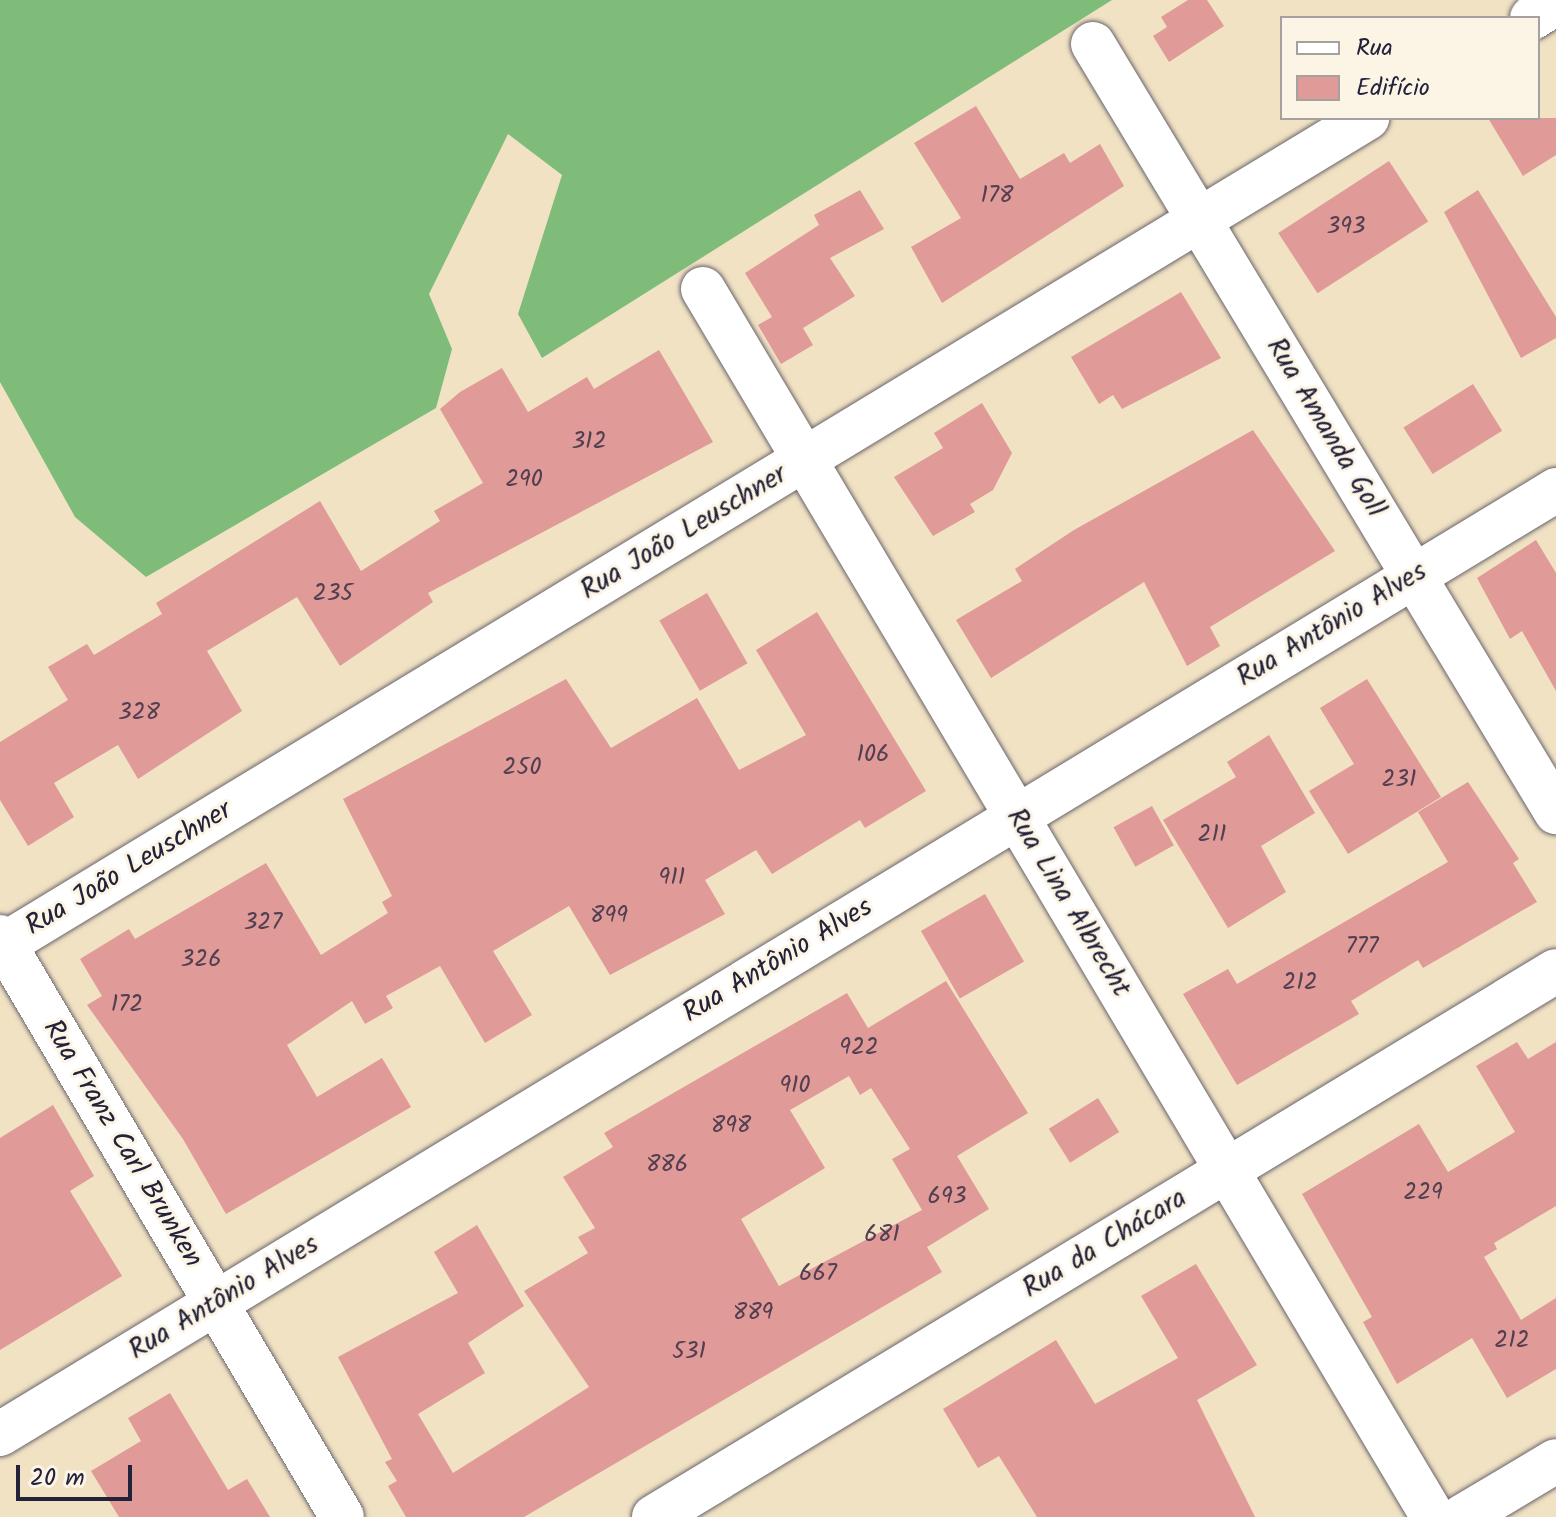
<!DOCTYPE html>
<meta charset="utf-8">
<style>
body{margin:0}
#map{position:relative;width:1556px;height:1517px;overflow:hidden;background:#f1e2c4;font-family:Kalam,sans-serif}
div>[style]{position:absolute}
.forest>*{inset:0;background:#7fbc7a}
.building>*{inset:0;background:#e09a97;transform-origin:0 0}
.roads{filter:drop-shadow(0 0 2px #6a656b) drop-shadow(0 0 2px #6a656b)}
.minor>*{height:44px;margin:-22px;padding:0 22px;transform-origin:22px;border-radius:22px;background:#fff}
span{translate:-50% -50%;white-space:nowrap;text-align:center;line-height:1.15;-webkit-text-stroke:6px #fcf5e5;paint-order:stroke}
.number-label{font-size:24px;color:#524052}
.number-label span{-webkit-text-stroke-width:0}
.street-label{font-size:28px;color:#22223b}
.legend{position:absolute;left:1280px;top:16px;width:260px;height:104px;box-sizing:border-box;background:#fcf5e5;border:2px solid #a5a1a1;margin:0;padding:10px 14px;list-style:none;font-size:24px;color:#22223b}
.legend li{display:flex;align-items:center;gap:16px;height:40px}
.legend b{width:40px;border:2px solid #a5a1a1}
.scale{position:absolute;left:16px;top:1465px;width:116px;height:36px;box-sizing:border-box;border:4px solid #22223b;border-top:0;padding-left:10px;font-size:24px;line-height:28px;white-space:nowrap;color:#22223b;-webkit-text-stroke:6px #fcf5e5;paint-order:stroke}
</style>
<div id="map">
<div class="forest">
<i style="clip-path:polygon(0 0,1112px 0,542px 358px,518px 314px,562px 175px,508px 134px,429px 294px,452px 349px,436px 408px,146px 577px,75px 517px,0 382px)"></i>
</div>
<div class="building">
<i style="clip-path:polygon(1188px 0,1207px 0,1224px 26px,1169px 62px,1153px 36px,1167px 27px,1161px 17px)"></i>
<i style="clip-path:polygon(976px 106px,1020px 179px,1064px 153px,1070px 163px,1100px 144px,1124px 186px,942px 303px,911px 247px,961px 218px,914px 143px)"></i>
<i style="clip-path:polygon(1488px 118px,1556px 118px,1556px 155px,1523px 176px)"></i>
<i style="left:1389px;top:161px;width:72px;height:132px;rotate:57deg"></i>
<i style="clip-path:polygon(860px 190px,884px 229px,830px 258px,855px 296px,803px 328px,813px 345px,781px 364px,758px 325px,772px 317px,745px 273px,819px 225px,814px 215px)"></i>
<i style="clip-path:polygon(1478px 190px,1556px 317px,1556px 338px,1521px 358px,1444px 212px)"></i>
<i style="clip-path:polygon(1181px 292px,1221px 358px,1122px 409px,1113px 395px,1099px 404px,1071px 357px)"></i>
<i style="clip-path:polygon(659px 350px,713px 442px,428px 593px,433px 602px,340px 666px,297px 597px,207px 651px,242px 711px,138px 779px,118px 745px,54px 783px,74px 817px,28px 846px,0 800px,0 742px,68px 700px,48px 667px,87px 644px,94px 655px,162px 614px,156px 603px,320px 501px,361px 571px,440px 521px,434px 511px,483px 483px,440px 409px,460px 392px,502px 368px,528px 412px,587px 377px,594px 389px)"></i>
<i style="left:1473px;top:384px;width:55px;height:82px;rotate:58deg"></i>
<i style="clip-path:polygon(982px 403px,1012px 453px,993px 490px,970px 504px,975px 512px,933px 536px,894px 477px,943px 448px,934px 433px)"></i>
<i style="clip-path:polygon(1253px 430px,1335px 551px,1210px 627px,1220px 646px,1187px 666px,1144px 582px,991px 678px,956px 620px,1022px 581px,1015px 569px,1074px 530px)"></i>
<i style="clip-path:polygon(1536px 540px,1556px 573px,1556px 691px,1522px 631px,1510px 639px,1477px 578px)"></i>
<i style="left:707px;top:593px;width:81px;height:55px;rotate:60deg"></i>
<i style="clip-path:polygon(817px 612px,926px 791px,865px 828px,860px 820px,772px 874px,756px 850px,705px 880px,725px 914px,610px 975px,569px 906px,493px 951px,532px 1015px,485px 1043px,440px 966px,386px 996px,393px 1008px,365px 1024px,352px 1001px,287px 1045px,317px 1097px,382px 1058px,411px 1107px,226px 1214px,183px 1139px,87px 1005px,102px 996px,80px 959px,129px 929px,135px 939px,266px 863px,321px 955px,388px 913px,382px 902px,392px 896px,343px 799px,566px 679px,611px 748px,697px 698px,739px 770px,806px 735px,756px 650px)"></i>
<i style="clip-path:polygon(1367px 679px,1441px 797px,1348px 854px,1309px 791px,1354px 764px,1320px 708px)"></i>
<i style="clip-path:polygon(1269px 735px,1315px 813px,1261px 846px,1286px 892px,1228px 928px,1163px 820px,1236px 777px,1227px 762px)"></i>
<i style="clip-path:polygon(1468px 782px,1519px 859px,1513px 863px,1537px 902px,1423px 968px,1418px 960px,1351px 1001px,1359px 1014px,1237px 1085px,1183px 994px,1228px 969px,1237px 984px,1448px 862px,1418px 812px)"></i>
<i style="left:1152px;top:806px;width:45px;height:44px;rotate:61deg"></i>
<i style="left:985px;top:894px;width:78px;height:74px;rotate:60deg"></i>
<i style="clip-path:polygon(evenodd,946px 981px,1028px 1113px,957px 1156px,989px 1209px,927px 1247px,942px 1272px,524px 1517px,406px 1517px,388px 1486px,397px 1481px,385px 1462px,392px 1459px,338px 1357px,458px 1293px,434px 1252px,477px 1225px,524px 1306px,468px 1343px,485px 1373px,418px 1414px,453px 1473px,589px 1387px,524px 1291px,588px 1253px,578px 1237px,595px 1228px,563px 1177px,613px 1147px,604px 1133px,847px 993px,868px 1028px,946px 981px,849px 1076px,860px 1095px,871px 1088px,910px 1149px,892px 1159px,922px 1210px,779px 1286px,741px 1219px,825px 1168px,790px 1110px,849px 1076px)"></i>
<i style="clip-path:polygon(1517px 1042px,1528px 1059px,1556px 1042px,1556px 1206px,1494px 1243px,1497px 1249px,1484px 1257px,1521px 1320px,1556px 1298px,1556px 1369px,1507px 1398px,1472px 1338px,1397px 1384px,1363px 1322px,1372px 1317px,1302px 1194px,1419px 1124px,1448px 1172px,1515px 1132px,1476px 1066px)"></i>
<i style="left:1098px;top:1098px;width:40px;height:58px;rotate:58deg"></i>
<i style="clip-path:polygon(53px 1105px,94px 1176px,70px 1191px,122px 1276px,0 1350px,0 1138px)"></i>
<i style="clip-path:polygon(1196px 1264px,1257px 1365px,1197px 1400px,1255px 1517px,1037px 1517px,999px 1456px,978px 1468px,943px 1409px,1056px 1340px,1095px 1404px,1178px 1358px,1141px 1296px)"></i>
<i style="clip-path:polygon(170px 1393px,228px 1490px,247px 1479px,270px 1517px,119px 1517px,91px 1471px,141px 1441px,128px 1418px)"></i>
</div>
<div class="roads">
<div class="minor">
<i style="left:1532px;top:18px;width:28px;rotate:-32deg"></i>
<i style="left:1093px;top:44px;width:897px;rotate:58.92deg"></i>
<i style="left:703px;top:289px;width:1429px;rotate:59.27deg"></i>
<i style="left:0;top:937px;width:673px;rotate:59.47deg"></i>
<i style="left:0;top:947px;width:1599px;rotate:-31.23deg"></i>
<i style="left:0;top:1434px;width:1820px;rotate:-31.24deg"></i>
<i style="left:654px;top:1517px;width:1054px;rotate:-31.19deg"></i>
<i style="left:1462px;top:1517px;width:109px;rotate:-30.8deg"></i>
</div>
</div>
<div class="number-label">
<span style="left:997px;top:196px">178</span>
<span style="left:1346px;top:227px">393</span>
<span style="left:589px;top:442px">312</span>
<span style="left:524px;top:480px">290</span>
<span style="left:333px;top:594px">235</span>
<span style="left:139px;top:713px">328</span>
<span style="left:873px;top:755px">106</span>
<span style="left:522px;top:768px">250</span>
<span style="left:1399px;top:780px">231</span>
<span style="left:1212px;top:835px">211</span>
<span style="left:672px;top:878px">911</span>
<span style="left:609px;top:916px">899</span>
<span style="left:263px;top:923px">327</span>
<span style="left:1362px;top:947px">777</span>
<span style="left:201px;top:960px">326</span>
<span style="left:1300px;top:983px">212</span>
<span style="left:127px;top:1005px">172</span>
<span style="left:859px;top:1048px">922</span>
<span style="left:795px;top:1086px">910</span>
<span style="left:731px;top:1126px">898</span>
<span style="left:667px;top:1165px">886</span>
<span style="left:1423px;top:1193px">229</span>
<span style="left:947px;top:1197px">693</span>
<span style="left:882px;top:1235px">681</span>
<span style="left:818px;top:1274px">667</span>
<span style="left:753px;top:1313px">889</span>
<span style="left:1512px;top:1341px">212</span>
<span style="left:689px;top:1352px">531</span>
</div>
<div class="street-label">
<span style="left:1325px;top:428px;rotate:59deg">Rua Amanda Goll</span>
<span style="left:684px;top:533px;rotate:-31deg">Rua João Leuschner</span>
<span style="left:1332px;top:625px;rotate:-31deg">Rua Antônio Alves</span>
<span style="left:129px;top:869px;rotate:-31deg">Rua João Leuschner</span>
<span style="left:1068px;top:903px;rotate:59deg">Rua Lina Albrecht</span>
<span style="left:778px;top:961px;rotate:-31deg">Rua Antônio Alves</span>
<span style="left:122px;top:1144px;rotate:59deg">Rua Franz Carl Brunken</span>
<span style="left:1105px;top:1244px;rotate:-31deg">Rua da Chácara</span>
<span style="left:224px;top:1298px;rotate:-31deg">Rua Antônio Alves</span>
</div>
<ul class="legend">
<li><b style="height:10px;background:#fff"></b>Rua</li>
<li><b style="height:22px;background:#e09a97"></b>Edifício</li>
</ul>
<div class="scale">20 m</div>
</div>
